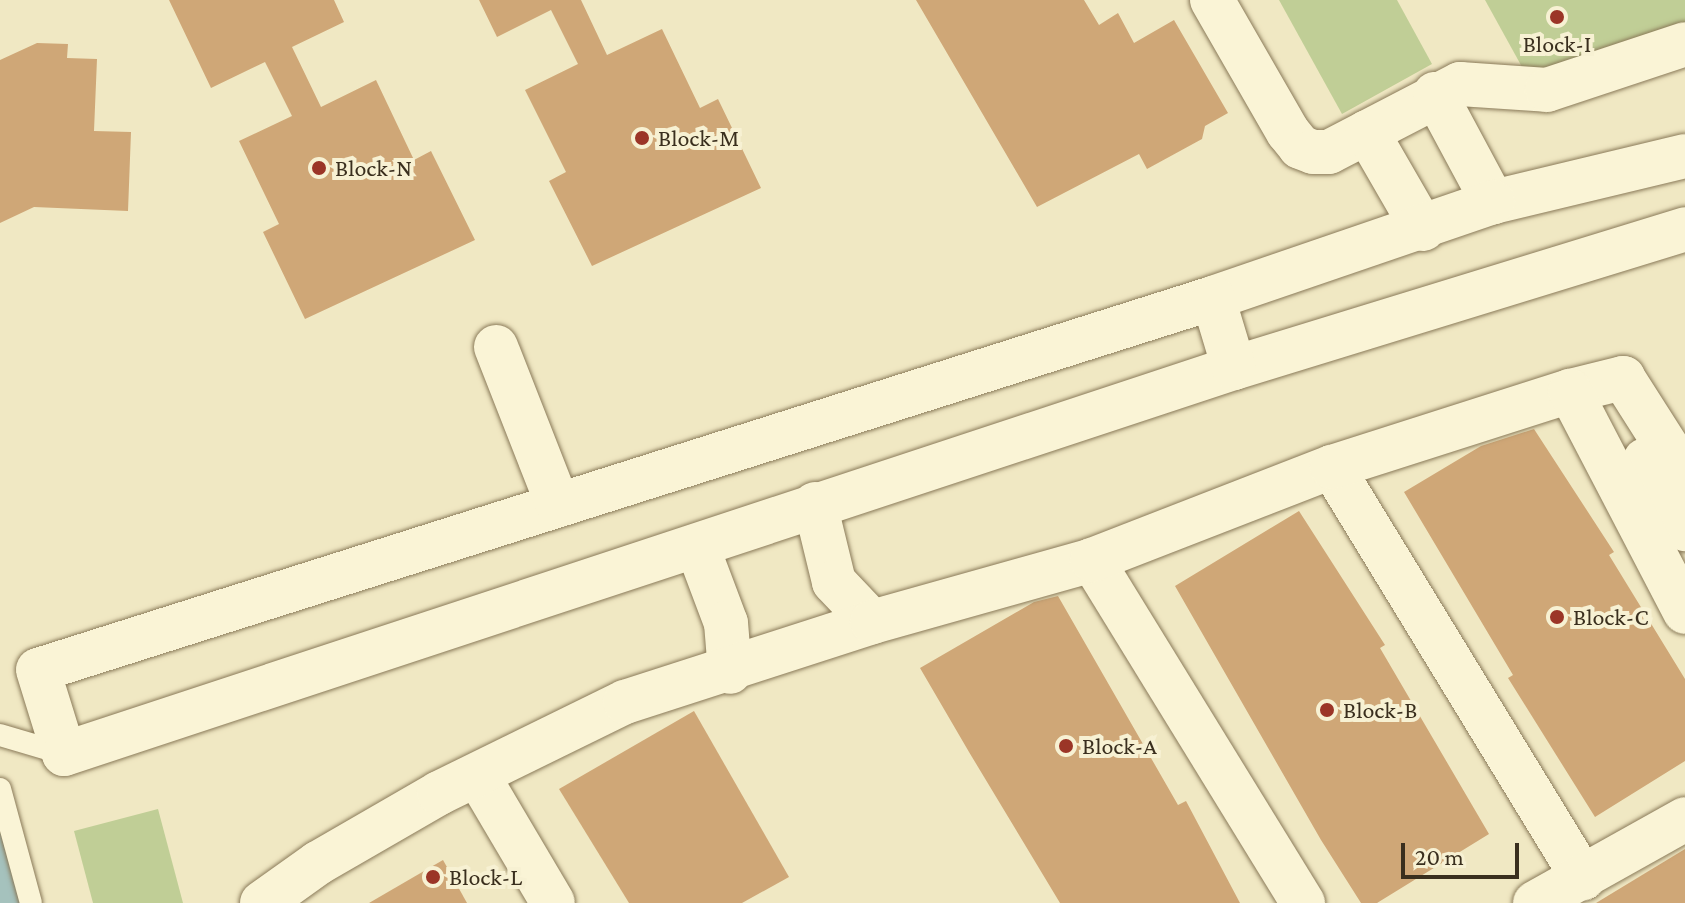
<!DOCTYPE html>
<style>
body{margin:0}
#map{position:relative;width:1685px;height:903px;overflow:hidden;background:#f0e8c3;font-family:"Crimson Pro",serif}
div>[style]{position:absolute}
.green>*{inset:0;background:#c0ce96}
.water>*{inset:0;background:#a5c2bd}
.building>*{inset:0;background:#cfa777}
.roads{filter:drop-shadow(0 0 2px #8a7a59) drop-shadow(0 0 2px #8a7a59)}
.service>*{height:22px;margin:-11px;padding:0 11px;transform-origin:11px;border-radius:11px;background:#faf4d6}
.minor>*{height:44px;margin:-22px;padding:0 22px;transform-origin:22px;border-radius:22px;background:#faf4d6}
.dots>*{width:22px;height:22px;translate:-50% -50%;box-sizing:border-box;border:4px solid #f7f1d3;border-radius:50%}
span{translate:-50% -50%;white-space:nowrap;text-align:center;line-height:1.15;-webkit-text-stroke:8px #f7f1d3;paint-order:stroke}
.poi-label{font-size:24px;color:#3a2f1e}
.left{translate:0 -50%;text-align:left}
.scale{position:absolute;left:1401px;top:843px;width:118px;height:36px;box-sizing:border-box;border:4px solid #3a2f1e;border-top:0;padding-left:10px;font-size:24px;line-height:28px;white-space:nowrap;color:#3a2f1e;-webkit-text-stroke:6px #f7f1d3;paint-order:stroke}
</style>
<div id="map">
<div class="green">
<i style="clip-path:polygon(1279px 0,1397px 0,1432px 64px,1342px 114px)"></i>
<i style="clip-path:polygon(1485px 0,1685px 0,1685px 27px,1528px 78px)"></i>
<i style="clip-path:polygon(158px 809px,183px 903px,93px 903px,74px 831px)"></i>
</div>
<div class="water">
<i style="clip-path:polygon(0 832px,16px 871px,22px 903px,0 903px)"></i>
</div>
<div class="building">
<i style="clip-path:polygon(169px 0,334px 0,344px 22px,292px 47px,321px 107px,376px 80px,414px 160px,431px 151px,475px 240px,305px 319px,263px 232px,279px 224px,239px 141px,292px 116px,265px 62px,211px 88px)"></i>
<i style="clip-path:polygon(479px 0,581px 0,607px 55px,662px 29px,700px 108px,718px 99px,761px 188px,592px 266px,549px 181px,566px 172px,525px 90px,578px 64px,551px 10px,497px 37px)"></i>
<i style="clip-path:polygon(916px 0,1084px 0,1099px 25px,1118px 13px,1134px 43px,1174px 20px,1228px 113px,1205px 126px,1202px 139px,1147px 169px,1139px 154px,1037px 207px)"></i>
<i style="clip-path:polygon(37px 43px,68px 44px,67px 58px,97px 59px,94px 131px,131px 132px,128px 211px,34px 207px,0 223px,0 60px)"></i>
<i style="clip-path:polygon(1534px 429px,1614px 552px,1609px 555px,1685px 679px,1685px 761px,1595px 817px,1508px 678px,1513px 675px,1404px 492px,1481px 446px)"></i>
<i style="clip-path:polygon(1299px 511px,1385px 645px,1380px 648px,1489px 834px,1377px 903px,1361px 903px,1321px 840px,1175px 586px)"></i>
<i style="clip-path:polygon(1058px 596px,1178px 805px,1186px 801px,1240px 903px,1060px 903px,969px 752px,920px 668px,1034px 602px)"></i>
<i style="clip-path:polygon(694px 711px,789px 877px,742px 903px,629px 903px,559px 789px)"></i>
<i style="clip-path:polygon(1685px 849px,1685px 903px,1596px 903px)"></i>
<i style="clip-path:polygon(443px 860px,467px 903px,369px 903px)"></i>
</div>
<div class="roads">
<div class="service">
<i style="left:0;top:735px;width:67px;rotate:16.5deg"></i>
<i style="left:0;top:789px;width:118px;rotate:74.8deg"></i>
</div>
<div class="minor">
<i style="left:1212px;top:0;width:152px;rotate:60.1deg"></i>
<i style="left:1288px;top:132px;width:19px;rotate:51deg"></i>
<i style="left:1300px;top:147px;width:14px;rotate:21deg"></i>
<i style="left:1313px;top:152px;width:16px"></i>
<i style="left:1329px;top:152px;width:148px;rotate:-27.4deg"></i>
<i style="left:1460px;top:84px;width:87px;rotate:3.9deg"></i>
<i style="left:1547px;top:90px;width:145px;rotate:-18.4deg"></i>
<i style="left:1435px;top:94px;width:123px;rotate:61.8deg"></i>
<i style="left:1367px;top:132px;width:112px;rotate:60deg"></i>
<i style="left:1685px;top:156px;width:197px;rotate:166.5deg"></i>
<i style="left:1493px;top:202px;width:296px;rotate:161.1deg"></i>
<i style="left:1213px;top:298px;width:1232px;rotate:162.43deg"></i>
<i style="left:38px;top:670px;width:88px;rotate:72.8deg"></i>
<i style="left:64px;top:754px;width:1232px;rotate:-18.26deg"></i>
<i style="left:1234px;top:368px;width:472px;rotate:-17.1deg"></i>
<i style="left:1213px;top:298px;width:73px;rotate:73.3deg"></i>
<i style="left:496px;top:347px;width:170px;rotate:68.6deg"></i>
<i style="left:1570px;top:391px;width:55px;rotate:-13.8deg"></i>
<i style="left:1623px;top:378px;width:108px;rotate:57.5deg"></i>
<i style="left:1645px;top:460px;width:80px;rotate:59.9deg"></i>
<i style="left:1332px;top:467px;width:482px;rotate:58.6deg"></i>
<i style="left:815px;top:504px;width:80px;rotate:76.3deg"></i>
<i style="left:834px;top:582px;width:55px;rotate:46.5deg"></i>
<i style="left:697px;top:546px;width:82px;rotate:69.4deg"></i>
<i style="left:726px;top:623px;width:49px;rotate:85.3deg"></i>
<i style="left:1092px;top:560px;width:403px;rotate:58.4deg"></i>
<i style="left:478px;top:776px;width:147px;rotate:59.4deg"></i>
<i style="left:262px;top:903px;width:69px;rotate:-35.5deg"></i>
<i style="left:318px;top:863px;width:140px;rotate:-30deg"></i>
<i style="left:439px;top:793px;width:207px;rotate:-26.1deg"></i>
<i style="left:625px;top:702px;width:260px;rotate:-17.9deg"></i>
<i style="left:872px;top:622px;width:229px;rotate:-15.7deg"></i>
<i style="left:1092px;top:560px;width:257px;rotate:-21.2deg"></i>
<i style="left:1332px;top:467px;width:250px;rotate:-17.7deg"></i>
<i style="left:1570px;top:391px;width:249px;rotate:62.5deg"></i>
<i style="left:1535px;top:903px;width:172px;rotate:-29.2deg"></i>
</div>
</div>
<div class="dots">
<i style="left:1557px;top:17px;background:#9b3527"></i>
<i style="left:642px;top:138px;background:#9b3527"></i>
<i style="left:319px;top:168px;background:#9b3527"></i>
<i style="left:1557px;top:617px;background:#9b3527"></i>
<i style="left:1327px;top:710px;background:#9b3527"></i>
<i style="left:1066px;top:746px;background:#9b3527"></i>
<i style="left:433px;top:877px;background:#9b3527"></i>
</div>
<div class="poi-label">
<span style="left:1557px;top:44px">Block-I</span>
<span class="left" style="left:658px;top:138px">Block-M</span>
<span class="left" style="left:335px;top:168px">Block-N</span>
<span class="left" style="left:1573px;top:617px">Block-C</span>
<span class="left" style="left:1343px;top:710px">Block-B</span>
<span class="left" style="left:1082px;top:746px">Block-A</span>
<span class="left" style="left:449px;top:877px">Block-L</span>
</div>
<div class="scale">20 m</div>
</div>
